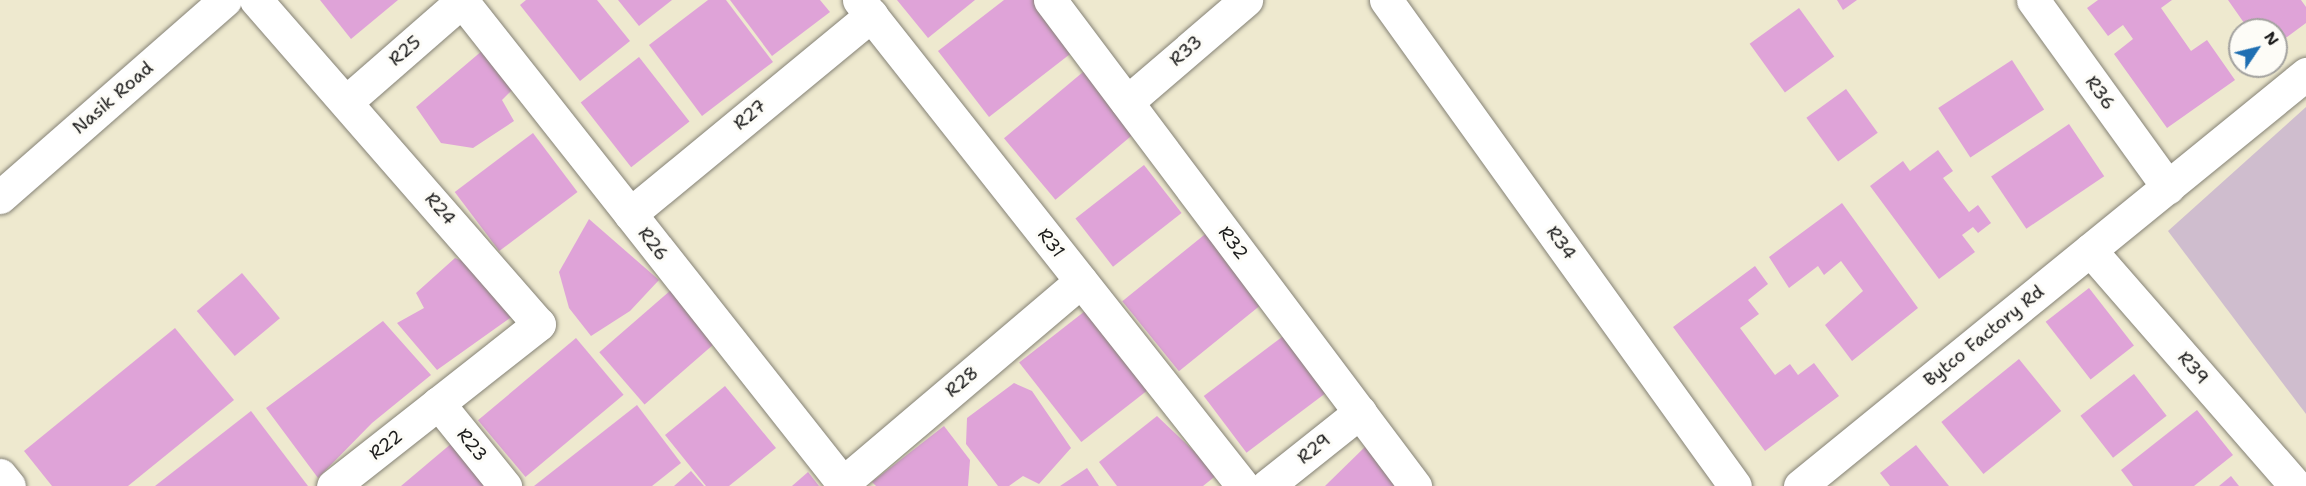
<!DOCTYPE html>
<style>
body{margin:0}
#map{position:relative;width:2306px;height:486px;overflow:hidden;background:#eee9cf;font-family:"Shantell Sans",sans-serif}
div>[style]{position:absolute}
.industrial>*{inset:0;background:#cfbdce}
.building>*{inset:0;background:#dfa3d8;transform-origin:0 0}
.roads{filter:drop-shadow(0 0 2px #858276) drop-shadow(0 0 2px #858276)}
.street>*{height:33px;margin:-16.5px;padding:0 16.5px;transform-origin:16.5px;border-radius:16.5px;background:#fff}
span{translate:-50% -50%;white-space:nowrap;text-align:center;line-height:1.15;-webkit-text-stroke:6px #fdfcf7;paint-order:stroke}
.street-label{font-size:18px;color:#1c1c1c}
.north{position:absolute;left:2228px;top:18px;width:60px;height:60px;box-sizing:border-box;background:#fdfcf7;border:2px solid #a3a29f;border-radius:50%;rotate:55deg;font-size:16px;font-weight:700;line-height:24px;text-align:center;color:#1c1c1c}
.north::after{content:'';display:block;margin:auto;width:21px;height:27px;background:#1f6fb2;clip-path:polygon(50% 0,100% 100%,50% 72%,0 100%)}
</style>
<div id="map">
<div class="industrial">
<i style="clip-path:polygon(2306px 107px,2306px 414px,2168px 231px)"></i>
</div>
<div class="building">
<i style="clip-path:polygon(320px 0,398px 0,351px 39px)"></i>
<i style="clip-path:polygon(526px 0,597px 0,630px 41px,580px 81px,520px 5px)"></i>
<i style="clip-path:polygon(618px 0,672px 0,639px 26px)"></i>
<i style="clip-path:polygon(708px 0,726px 0,773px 62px,702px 116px,649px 45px)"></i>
<i style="clip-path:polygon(730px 0,820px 0,830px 12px,772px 56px)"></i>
<i style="clip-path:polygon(897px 0,975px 0,928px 38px)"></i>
<i style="clip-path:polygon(1004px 0,1035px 0,1074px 51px,989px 117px,938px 51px)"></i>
<i style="clip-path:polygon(1837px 0,1857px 0,1843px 10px)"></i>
<i style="clip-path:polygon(2098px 0,2172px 0,2161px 8px,2191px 51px,2207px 40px,2235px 80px,2167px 128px,2114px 54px,2133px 39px,2123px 25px,2108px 36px,2087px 8px)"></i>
<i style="clip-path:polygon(2228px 0,2301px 0,2306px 7px,2306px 23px,2276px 45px,2276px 30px,2249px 30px)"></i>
<i style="left:1799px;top:8px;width:60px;height:61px;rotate:54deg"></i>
<i style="clip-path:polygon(483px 50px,513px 89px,502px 100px,514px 121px,473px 148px,441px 143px,416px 107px)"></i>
<i style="left:639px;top:57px;width:82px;height:74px;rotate:52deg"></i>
<i style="left:2012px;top:60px;width:59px;height:88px;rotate:57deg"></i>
<i style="left:1089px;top:67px;width:80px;height:111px;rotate:50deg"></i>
<i style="left:1846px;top:89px;width:54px;height:49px;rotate:54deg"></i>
<i style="left:2069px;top:124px;width:63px;height:94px;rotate:56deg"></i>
<i style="left:533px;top:133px;width:74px;height:98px;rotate:53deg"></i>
<i style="clip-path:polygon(1938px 150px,1953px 171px,1943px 178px,1969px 212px,1978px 205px,1991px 223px,1978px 233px,1973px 227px,1962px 235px,1975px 252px,1939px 279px,1870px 186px,1903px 161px,1910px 171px)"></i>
<i style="left:1144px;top:165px;width:61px;height:87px;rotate:52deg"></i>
<i style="clip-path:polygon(1842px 203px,1918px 308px,1852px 361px,1825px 325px,1863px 291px,1841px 261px,1824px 275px,1818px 266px,1789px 288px,1769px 257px)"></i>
<i style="clip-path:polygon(589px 219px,659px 280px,630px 311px,591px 336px,569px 308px,559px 272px)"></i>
<i style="left:1214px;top:227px;width:90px;height:118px;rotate:51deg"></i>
<i style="clip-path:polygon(455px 258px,480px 268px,520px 311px,437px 370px,397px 323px,424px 308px,416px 293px)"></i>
<i style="clip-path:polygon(1755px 266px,1768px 284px,1748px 300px,1759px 314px,1740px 328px,1775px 375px,1790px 364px,1798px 375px,1814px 363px,1839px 396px,1765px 451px,1673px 327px)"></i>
<i style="left:242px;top:273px;width:59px;height:59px;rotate:50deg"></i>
<i style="left:2089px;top:288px;width:73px;height:55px;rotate:52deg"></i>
<i style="left:671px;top:290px;width:69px;height:95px;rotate:49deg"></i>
<i style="left:1094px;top:304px;width:101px;height:95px;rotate:52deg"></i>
<i style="clip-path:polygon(383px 321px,431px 375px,372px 423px,318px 478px,266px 408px)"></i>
<i style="left:1302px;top:322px;width:71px;height:123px;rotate:53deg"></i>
<i style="clip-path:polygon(175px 328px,234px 400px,128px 486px,52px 486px,24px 451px)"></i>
<i style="left:576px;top:338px;width:74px;height:128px;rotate:50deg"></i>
<i style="left:2019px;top:359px;width:67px;height:100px;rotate:51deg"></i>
<i style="left:2134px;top:374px;width:53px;height:68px;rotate:52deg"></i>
<i style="clip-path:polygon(1014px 383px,1032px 391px,1071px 448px,1039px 484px,1023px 476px,1009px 486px,998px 486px,966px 444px,967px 418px)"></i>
<i style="clip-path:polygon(725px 386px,776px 448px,729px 486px,706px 486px,665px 435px)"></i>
<i style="clip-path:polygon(637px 405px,681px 463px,652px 486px,534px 486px)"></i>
<i style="clip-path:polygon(2197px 410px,2233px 455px,2194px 486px,2133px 486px,2121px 470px)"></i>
<i style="clip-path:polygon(251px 411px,308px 486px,155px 486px)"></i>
<i style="clip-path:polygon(1157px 416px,1218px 474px,1203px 486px,1117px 486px,1099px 462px)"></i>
<i style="clip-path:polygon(944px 426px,970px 460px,968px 486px,876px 486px,872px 482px)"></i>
<i style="clip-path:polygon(1370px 442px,1414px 486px,1325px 486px)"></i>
<i style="clip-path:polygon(452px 443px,484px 486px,401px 486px)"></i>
<i style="clip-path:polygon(1916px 445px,1949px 486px,1890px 486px,1880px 473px)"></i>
<i style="clip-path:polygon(1087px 468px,1099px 486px,1060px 486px)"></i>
<i style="clip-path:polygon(691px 471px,704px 486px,674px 486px)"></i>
<i style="clip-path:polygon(808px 472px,819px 486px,792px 486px)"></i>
<i style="clip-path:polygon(2231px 476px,2239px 486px,2219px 486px)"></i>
</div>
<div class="roads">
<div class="street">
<i style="left:256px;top:0;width:430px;rotate:48.9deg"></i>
<i style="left:539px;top:324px;width:262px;rotate:141.8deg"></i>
<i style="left:859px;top:0;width:619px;rotate:51.69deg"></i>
<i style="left:1050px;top:0;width:608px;rotate:53.09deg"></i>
<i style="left:1386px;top:0;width:598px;rotate:54.32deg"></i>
<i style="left:2033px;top:0;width:231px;rotate:54.2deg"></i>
<i style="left:462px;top:1px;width:618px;rotate:51.7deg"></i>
<i style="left:346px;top:102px;width:155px;rotate:-41.1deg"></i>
<i style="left:1127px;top:102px;width:157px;rotate:-40.6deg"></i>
<i style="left:0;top:197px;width:299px;rotate:-41.2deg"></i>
<i style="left:630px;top:214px;width:313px;rotate:-39.5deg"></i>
<i style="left:2090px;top:250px;width:313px;rotate:48.9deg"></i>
<i style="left:438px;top:403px;width:107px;rotate:51.1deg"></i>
<i style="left:0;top:475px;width:14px;rotate:51deg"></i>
<i style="left:843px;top:483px;width:312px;rotate:-40.3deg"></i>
<i style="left:1267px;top:486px;width:119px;rotate:-38.5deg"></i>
<i style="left:1800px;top:486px;width:653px;rotate:-39.15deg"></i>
</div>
</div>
<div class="street-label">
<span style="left:405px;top:51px;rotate:-41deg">R25</span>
<span style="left:1186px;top:51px;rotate:-41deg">R33</span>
<span style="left:2100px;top:93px;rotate:54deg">R36</span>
<span style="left:113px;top:98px;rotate:-41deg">Nasik Road</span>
<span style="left:750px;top:115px;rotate:-40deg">R27</span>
<span style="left:440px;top:209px;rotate:49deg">R24</span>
<span style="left:1051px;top:243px;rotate:52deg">R31</span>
<span style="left:1233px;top:243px;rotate:53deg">R32</span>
<span style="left:1561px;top:243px;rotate:54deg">R34</span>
<span style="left:653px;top:244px;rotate:52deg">R26</span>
<span style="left:1984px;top:336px;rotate:-39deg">Bytco Factory Rd</span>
<span style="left:2193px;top:368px;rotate:49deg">R39</span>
<span style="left:962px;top:382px;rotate:-40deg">R28</span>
<span style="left:386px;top:445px;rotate:-38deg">R22</span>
<span style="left:472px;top:445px;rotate:51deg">R23</span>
<span style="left:1314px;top:449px;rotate:-39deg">R29</span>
</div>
<div class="north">N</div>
</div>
